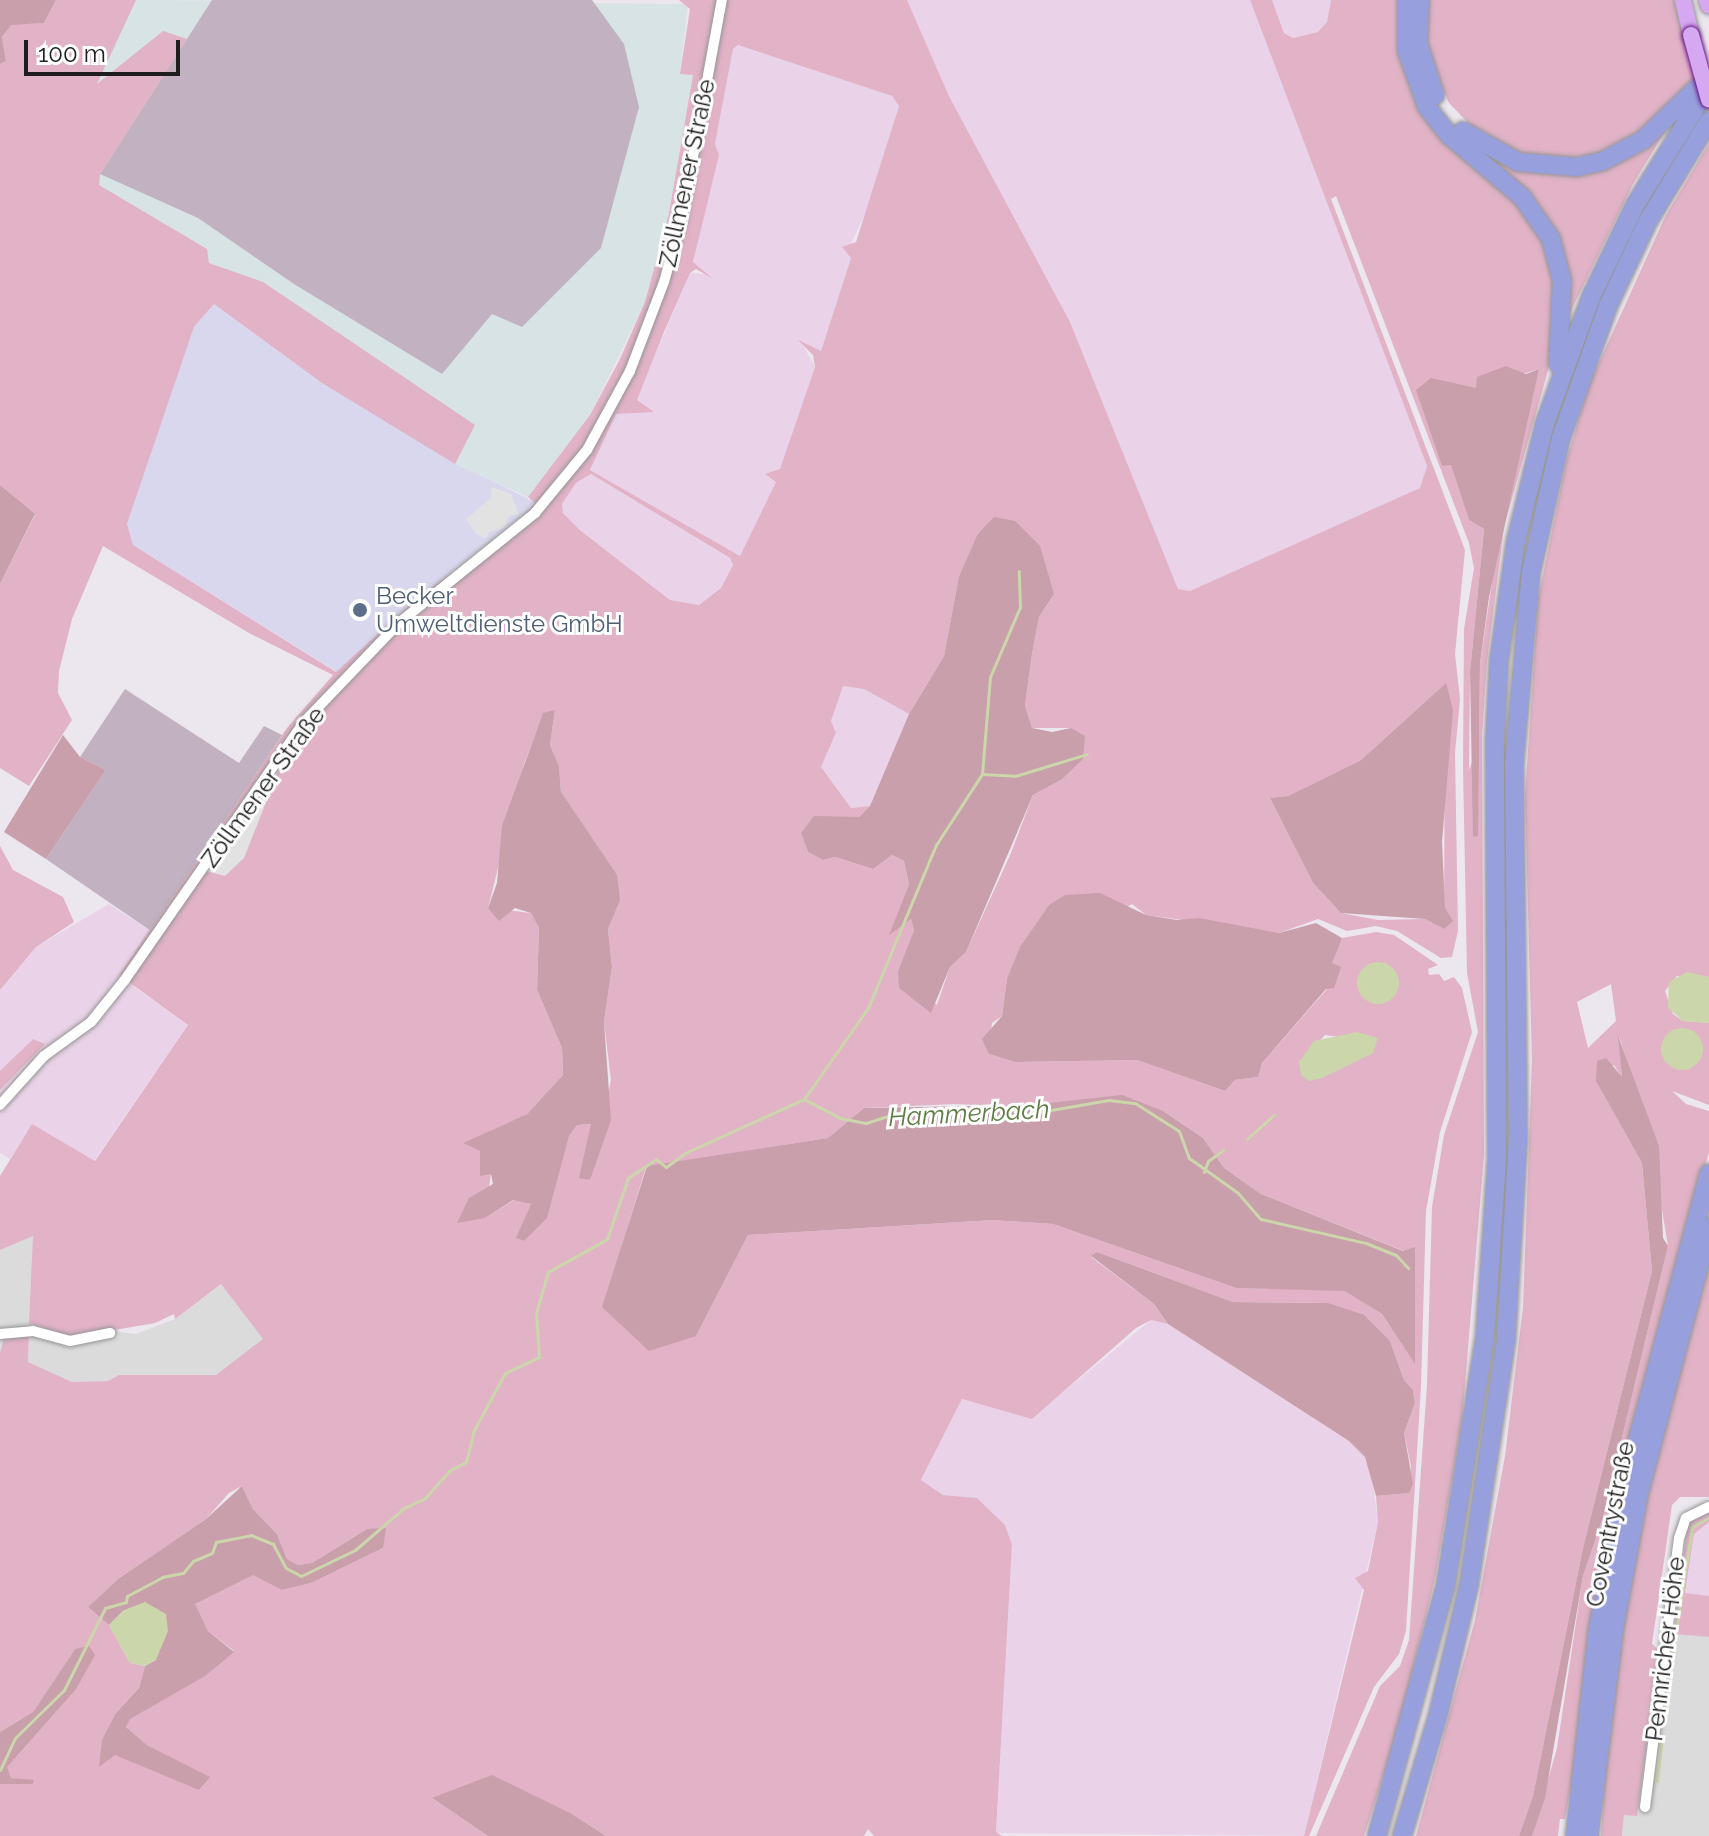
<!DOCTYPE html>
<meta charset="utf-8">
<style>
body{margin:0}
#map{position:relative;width:1709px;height:1836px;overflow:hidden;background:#ece6ee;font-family:Raleway,sans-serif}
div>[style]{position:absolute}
.residential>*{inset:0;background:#dcdbdc}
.commercial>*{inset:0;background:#d9d7ed}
.industrial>*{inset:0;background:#d8e3e6}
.construction>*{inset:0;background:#c2b2c1}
.farmland>*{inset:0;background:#ead3e8}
.grass>*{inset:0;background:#e2b2c7}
.forest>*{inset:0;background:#c89faa}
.parking>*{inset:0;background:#e2e2e2}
.water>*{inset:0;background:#cbd6ab}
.round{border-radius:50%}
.stream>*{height:3px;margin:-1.5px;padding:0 1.5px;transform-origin:1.5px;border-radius:1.5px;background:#cbd6ab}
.roads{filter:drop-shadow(0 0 2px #959595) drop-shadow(0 0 2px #959595)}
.street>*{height:10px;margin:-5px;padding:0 5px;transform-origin:5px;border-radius:5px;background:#fff}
.primary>*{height:16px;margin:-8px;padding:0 8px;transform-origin:8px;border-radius:8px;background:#d5a8f1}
.highway>*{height:18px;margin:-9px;padding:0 9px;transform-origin:9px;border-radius:9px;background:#97a0dc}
.bridges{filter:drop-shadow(0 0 2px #661287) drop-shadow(0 0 2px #661287)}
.primary-bridge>*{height:16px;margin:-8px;padding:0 8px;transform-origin:8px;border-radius:8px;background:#d5a8f1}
.dots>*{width:22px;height:22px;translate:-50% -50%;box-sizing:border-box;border:4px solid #fff;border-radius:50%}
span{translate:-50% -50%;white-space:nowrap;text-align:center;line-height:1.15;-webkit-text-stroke:6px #fff;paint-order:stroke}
.street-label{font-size:24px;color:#1e1e1e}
.service-label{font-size:24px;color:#4e5e75}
.left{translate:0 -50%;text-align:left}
.water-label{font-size:26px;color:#5f7e45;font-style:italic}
.scale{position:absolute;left:24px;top:40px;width:156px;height:36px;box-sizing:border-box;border:4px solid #1e1e1e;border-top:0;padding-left:10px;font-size:24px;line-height:28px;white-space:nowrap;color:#1e1e1e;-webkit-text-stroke:6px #fff;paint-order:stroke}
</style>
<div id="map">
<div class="residential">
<i style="clip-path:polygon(33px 1235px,119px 1332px,136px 1334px,175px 1319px,221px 1284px,264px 1339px,216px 1375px,119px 1375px,108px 1381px,72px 1382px,28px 1362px,29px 1334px,0 1353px,0 1250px)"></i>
<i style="clip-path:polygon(1661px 1632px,1709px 1637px,1709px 1836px,1622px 1836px,1624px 1815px,1637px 1816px)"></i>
</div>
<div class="commercial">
<i style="clip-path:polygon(214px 304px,322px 383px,455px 463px,535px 502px,500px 538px,421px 595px,337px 672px,133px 545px,127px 524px,194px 327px)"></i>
</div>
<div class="industrial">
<i style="clip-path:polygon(136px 0,688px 4px,680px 73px,693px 75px,669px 213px,645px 302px,590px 415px,528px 497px,455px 464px,322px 383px,232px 272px,99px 221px,45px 144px)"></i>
</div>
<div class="construction">
<i style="clip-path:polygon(212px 0,592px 0,624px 44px,639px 107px,601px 248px,522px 327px,492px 314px,442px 374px,294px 284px,198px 218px,100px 174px)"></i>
<i style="clip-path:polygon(125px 689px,239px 763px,264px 726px,282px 735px,151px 931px,46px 859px,106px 770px,80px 757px)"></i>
</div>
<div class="farmland">
<i style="clip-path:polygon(907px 0,1250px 0,1427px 466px,1421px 488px,1190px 591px,1178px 589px,1070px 322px,949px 96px)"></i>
<i style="clip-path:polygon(1272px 0,1331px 0,1327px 22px,1318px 32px,1293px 38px,1284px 33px)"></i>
<i style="clip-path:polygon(738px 45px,892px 96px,899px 105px,870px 203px,850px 246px,851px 258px,821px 351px,802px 343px,815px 367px,780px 470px,767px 474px,776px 482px,740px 556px,590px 470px,616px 414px,652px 411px,636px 400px,690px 273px,707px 274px,693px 262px,718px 155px,715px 144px,733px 49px)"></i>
<i style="clip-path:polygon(591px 474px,730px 558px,733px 565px,721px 588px,699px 605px,670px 600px,581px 531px,563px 513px,562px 504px,576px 483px)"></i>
<i style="clip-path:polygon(843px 686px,864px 689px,909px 714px,870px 806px,851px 808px,821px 767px,836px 734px,831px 721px)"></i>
<i style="clip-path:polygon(109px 904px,151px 931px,119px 976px,188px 1025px,94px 1161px,32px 1124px,10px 1159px,0 1153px,0 1090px,44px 1044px,33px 1039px,0 1071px,0 990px,36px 947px)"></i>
<i style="clip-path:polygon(1151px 1320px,1168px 1324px,1349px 1441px,1365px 1457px,1372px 1476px,1378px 1522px,1304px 1836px,996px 1833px,1012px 1545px,1005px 1525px,977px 1498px,943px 1495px,921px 1481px,962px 1399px,1032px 1418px)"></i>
<i style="clip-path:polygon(1709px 1522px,1709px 1596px,1685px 1594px,1694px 1534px)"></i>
</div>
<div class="grass">
<i style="clip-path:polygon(evenodd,56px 0,136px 0,97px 84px,163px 31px,187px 39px,100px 174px,99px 185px,207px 249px,209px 263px,263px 282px,475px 425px,455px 464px,322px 383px,214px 304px,194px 327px,127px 524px,133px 545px,336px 672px,421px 595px,500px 538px,535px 503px,528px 497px,590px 415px,620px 359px,645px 302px,669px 213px,693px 75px,680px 74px,690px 9px,679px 0,907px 0,949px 96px,1070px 322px,1178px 589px,1190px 591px,1420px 488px,1427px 466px,1250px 0,1272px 0,1284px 33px,1293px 38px,1318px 32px,1327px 22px,1331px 0,1403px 0,1415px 92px,1531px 214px,1556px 269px,1550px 363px,1504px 527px,1487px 661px,1482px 736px,1484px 1155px,1462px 1421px,1435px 1579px,1397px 1734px,1364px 1836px,1316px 1836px,1380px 1686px,1400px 1666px,1409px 1640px,1427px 1385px,1432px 1207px,1444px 1135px,1478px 1032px,1467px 973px,1463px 767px,1464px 629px,1474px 568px,1469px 543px,1336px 196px,1331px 199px,1465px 550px,1455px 654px,1460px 699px,1455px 753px,1458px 931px,1452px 957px,1441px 958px,1397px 931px,1376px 926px,1347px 931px,1318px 919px,1279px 933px,1146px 915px,1132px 904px,1007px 979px,1002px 1016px,992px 1023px,989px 1054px,1015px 1062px,1137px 1060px,1225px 1091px,1235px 1080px,1258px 1077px,1262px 1063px,1327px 989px,1333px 952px,1342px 938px,1376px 932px,1394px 935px,1438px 965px,1428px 969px,1429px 975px,1439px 974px,1444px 981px,1454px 977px,1462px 988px,1472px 1032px,1440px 1132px,1426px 1211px,1421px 1386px,1406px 1631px,1399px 1654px,1374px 1687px,1309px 1836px,1304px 1836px,1364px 1590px,1355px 1578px,1368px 1571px,1378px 1522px,1376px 1496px,1409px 1493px,1411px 1466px,1404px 1433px,1415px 1403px,1413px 1390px,1404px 1380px,1390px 1341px,1328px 1303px,1233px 1302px,1097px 1252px,1091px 1257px,1154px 1304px,1168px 1324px,1151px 1320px,1136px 1328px,1032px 1419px,962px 1399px,921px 1480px,943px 1495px,977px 1498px,1005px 1525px,1012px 1545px,996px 1832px,1002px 1836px,874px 1836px,868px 1829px,864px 1836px,606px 1836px,572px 1814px,432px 1798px,488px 1836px,0 1836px,0 1784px,34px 1781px,11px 1778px,6px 1767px,28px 1740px,75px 1649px,33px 1712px,0 1732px,0 1353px,5px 1335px,29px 1333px,28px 1362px,72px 1382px,108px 1381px,119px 1375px,216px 1375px,263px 1339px,221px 1284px,175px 1319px,174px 1314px,155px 1323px,73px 1337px,29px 1323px,33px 1236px,0 1250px,0 1176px,32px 1124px,95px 1161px,188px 1025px,119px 975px,287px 728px,333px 675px,249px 633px,103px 546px,72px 619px,59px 671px,58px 693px,72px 720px,29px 786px,0 768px,0 584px,35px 515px,0 485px,0 64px,6px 61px,2px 37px,11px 24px,44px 23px,56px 0,738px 45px,892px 96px,899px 106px,856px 242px,842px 247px,851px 258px,821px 351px,798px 340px,813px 355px,815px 367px,780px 469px,765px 474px,776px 482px,740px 556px,590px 470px,616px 414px,654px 412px,637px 400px,664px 332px,690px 273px,696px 269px,712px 278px,693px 262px,719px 155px,715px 144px,733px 49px,738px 45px,56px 0,1539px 369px,1500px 529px,1480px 663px,1479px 743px,1469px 770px,1470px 672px,1484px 529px,1469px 520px,1451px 464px,1476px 388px,1539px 369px,56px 0,591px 474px,730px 558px,733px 565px,721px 588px,699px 605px,670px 600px,581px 531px,563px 513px,562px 504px,576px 483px,591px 474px,56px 0,987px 528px,1054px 594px,1039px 617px,1032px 654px,1025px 705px,1032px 728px,1071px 728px,1061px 780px,1033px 795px,1011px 853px,966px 952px,950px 967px,937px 1005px,898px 971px,914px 930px,911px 919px,890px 933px,909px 884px,904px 861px,892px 855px,873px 869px,835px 857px,823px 860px,808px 852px,801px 833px,830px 818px,859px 817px,870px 806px,851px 808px,821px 767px,836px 733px,831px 721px,843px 686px,864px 689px,909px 714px,944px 656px,959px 576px,977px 535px,987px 528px,56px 0,1445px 684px,1444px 929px,1425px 919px,1378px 920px,1341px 913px,1313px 883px,1270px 798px,1288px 796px,1361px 760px,1445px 684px,56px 0,555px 710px,550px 745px,559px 766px,561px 792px,619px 900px,608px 929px,612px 967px,604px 1022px,611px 1080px,590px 1180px,580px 1177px,592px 1124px,577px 1125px,569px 1136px,524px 1241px,517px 1238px,531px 1204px,514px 1200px,485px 1218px,491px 1173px,480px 1175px,481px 1151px,464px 1143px,527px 1114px,563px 1075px,562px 1048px,537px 990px,539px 928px,531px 913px,488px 908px,524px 764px,543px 714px,555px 710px,56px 0,1325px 1035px,1348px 1038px,1373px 1053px,1309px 1081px,1299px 1062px,1325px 1035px,56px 0,954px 1104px,1163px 1111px,1203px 1138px,1224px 1168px,1261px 1194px,1404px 1251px,1414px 1362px,1382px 1314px,1345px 1290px,1236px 1288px,1053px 1224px,993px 1220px,748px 1235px,696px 1336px,622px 1245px,646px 1167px,828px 1138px,864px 1108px,954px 1104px,56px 0,242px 1486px,253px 1509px,277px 1534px,287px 1559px,298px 1565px,312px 1563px,367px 1529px,383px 1548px,311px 1583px,282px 1590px,253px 1574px,194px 1604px,208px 1631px,234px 1651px,129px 1719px,126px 1727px,147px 1745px,209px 1777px,115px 1755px,116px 1713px,139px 1688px,145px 1666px,130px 1663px,109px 1625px,88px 1607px,118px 1579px,206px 1519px,229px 1493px,242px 1486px)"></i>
<i style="clip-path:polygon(1424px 0,1674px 0,1694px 79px,1659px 121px,1583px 161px,1582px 156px,1554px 162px,1523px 156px,1478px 133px,1449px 103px,1428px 57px)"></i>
<i style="clip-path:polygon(1666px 130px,1633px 184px,1567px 319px,1565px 264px,1477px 149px,1570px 173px)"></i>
<i style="clip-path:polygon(evenodd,1709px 143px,1709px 977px,1677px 976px,1665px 991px,1673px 1014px,1683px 1021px,1709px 1023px,1709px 1105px,1672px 1091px,1686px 1104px,1709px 1111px,1709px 1152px,1639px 1402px,1565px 1819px,1560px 1819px,1558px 1836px,1532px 1836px,1557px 1748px,1583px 1576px,1603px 1517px,1668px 1246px,1648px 1124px,1619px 1037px,1622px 1078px,1614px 1065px,1599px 1086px,1642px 1163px,1652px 1271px,1583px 1548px,1533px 1796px,1519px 1836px,1416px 1836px,1475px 1620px,1505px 1456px,1523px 1307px,1532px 1060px,1525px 796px,1538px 599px,1566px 462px,1588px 387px,1665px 217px,1709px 143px,1611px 984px,1616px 1021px,1588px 1048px,1577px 1002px,1611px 984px)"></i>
<i style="clip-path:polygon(0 846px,13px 870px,63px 897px,74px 922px,36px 947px,0 990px)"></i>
<i style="clip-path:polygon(33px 1039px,45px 1044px,0 1090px,0 1071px)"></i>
<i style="clip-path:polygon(1709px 1250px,1709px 1497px,1680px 1497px,1672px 1505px,1652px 1644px,1659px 1650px,1637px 1816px,1624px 1815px,1622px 1836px,1601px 1836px,1609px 1699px,1646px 1487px)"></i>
<i style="clip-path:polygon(1709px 1512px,1709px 1522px,1694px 1534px,1685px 1593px,1709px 1596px,1709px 1637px,1674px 1634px,1687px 1528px,1691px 1519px)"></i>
</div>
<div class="forest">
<i style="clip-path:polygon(0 0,56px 0,44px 23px,11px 25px,2px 37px,6px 61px,0 64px)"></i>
<i style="clip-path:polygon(1506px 366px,1526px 374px,1539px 369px,1489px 597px,1480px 663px,1478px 836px,1473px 837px,1470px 672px,1484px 529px,1469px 520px,1451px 465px,1442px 466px,1416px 390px,1431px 378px,1476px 388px,1477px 377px)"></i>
<i style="clip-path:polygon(0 485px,35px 514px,0 584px)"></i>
<i style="clip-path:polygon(994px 517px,1015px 521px,1040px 546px,1054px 594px,1039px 617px,1032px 654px,1025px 705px,1032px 728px,1052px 732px,1071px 728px,1085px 736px,1083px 759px,1061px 780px,1033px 795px,966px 952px,950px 967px,931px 1013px,899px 988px,898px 971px,914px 930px,911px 919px,889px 935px,909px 884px,904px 861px,892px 855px,873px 869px,835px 857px,823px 860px,808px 852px,801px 833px,814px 816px,859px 817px,870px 806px,909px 714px,944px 656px,959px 576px,977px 535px)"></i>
<i style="clip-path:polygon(1446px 683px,1453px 710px,1442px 842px,1445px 908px,1453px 921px,1444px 929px,1425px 919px,1341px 913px,1313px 883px,1270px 798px,1288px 796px,1361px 760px)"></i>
<i style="clip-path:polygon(555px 710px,550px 745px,559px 766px,561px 792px,617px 875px,620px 900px,608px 929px,612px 967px,604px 1022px,611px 1120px,590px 1180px,579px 1178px,591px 1124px,577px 1125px,569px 1136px,547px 1218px,524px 1241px,516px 1238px,531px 1204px,513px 1200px,485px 1218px,457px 1223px,469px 1198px,493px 1184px,491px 1174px,480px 1176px,480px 1151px,463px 1143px,527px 1114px,563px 1075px,562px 1048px,537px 990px,539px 928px,531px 913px,515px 908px,499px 921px,488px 908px,497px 883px,502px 826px,543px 713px)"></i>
<i style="clip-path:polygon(63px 735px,80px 757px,106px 770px,46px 859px,4px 832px)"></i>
<i style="clip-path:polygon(1100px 893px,1146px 915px,1177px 920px,1199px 918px,1279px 933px,1316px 923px,1342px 938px,1332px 963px,1341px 967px,1334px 988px,1326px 989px,1262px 1063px,1258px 1077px,1235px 1080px,1225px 1091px,1137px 1060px,1015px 1062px,989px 1054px,982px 1039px,1002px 1016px,1007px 979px,1020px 947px,1049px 905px,1065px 895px)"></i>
<i style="clip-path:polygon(1618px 1036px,1659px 1146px,1663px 1238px,1668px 1246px,1603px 1517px,1583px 1576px,1545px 1798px,1532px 1836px,1519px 1836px,1533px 1796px,1583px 1548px,1652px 1271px,1642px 1163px,1596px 1081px,1597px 1061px,1606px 1058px,1622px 1077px)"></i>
<i style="clip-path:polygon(1122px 1095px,1163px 1111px,1203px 1138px,1224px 1168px,1261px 1194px,1403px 1251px,1415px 1247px,1415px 1364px,1382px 1314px,1345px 1291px,1236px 1288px,1053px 1224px,993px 1220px,748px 1235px,696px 1336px,649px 1351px,602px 1307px,647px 1166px,828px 1138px,864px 1108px,1031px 1105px)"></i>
<i style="clip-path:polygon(1097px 1252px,1233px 1302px,1328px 1303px,1364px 1315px,1390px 1341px,1404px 1380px,1413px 1390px,1415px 1403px,1404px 1433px,1413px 1484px,1409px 1493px,1376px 1496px,1365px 1457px,1349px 1441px,1168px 1324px,1154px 1304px,1091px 1256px)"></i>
<i style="clip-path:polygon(242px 1486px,253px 1509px,277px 1534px,287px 1559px,298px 1565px,312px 1563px,367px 1529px,386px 1528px,383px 1548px,311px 1583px,282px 1590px,253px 1575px,195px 1604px,208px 1631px,234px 1652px,205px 1676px,130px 1719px,126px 1727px,147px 1745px,210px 1777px,199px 1790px,115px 1755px,99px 1767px,102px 1740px,116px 1713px,139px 1688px,145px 1666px,156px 1660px,124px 1610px,109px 1625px,88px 1607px,118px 1579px,206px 1519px)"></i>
<i style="clip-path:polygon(89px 1646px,95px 1655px,76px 1689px,7px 1767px,11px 1778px,34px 1780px,33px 1784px,0 1784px,0 1732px,33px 1712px,75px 1649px)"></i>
<i style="clip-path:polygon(492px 1775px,572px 1814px,606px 1836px,488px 1836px,432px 1798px)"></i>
</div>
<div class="parking">
<i style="clip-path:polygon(492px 487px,511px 494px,519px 515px,510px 515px,504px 528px,489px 532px,486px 539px,475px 533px,466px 519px,491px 498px)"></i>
<i style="clip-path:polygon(280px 767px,244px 858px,225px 876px,206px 871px)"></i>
</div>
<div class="water">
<i class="round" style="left:1357px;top:962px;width:42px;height:42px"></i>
<i style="clip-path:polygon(1687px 972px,1709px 977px,1709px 1023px,1683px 1021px,1668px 1008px,1669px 982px)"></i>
<i class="round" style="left:1661px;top:1028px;width:42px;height:42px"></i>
<i style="clip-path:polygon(1357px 1032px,1378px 1038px,1373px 1053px,1322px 1078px,1309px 1081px,1301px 1075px,1299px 1062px,1314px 1041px)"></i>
<i style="clip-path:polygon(145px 1602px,166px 1614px,168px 1631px,156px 1660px,145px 1666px,130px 1663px,109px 1625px,124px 1610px)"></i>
</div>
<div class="stream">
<i style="left:982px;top:774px;width:33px;rotate:3deg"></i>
<i style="left:1015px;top:776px;width:75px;rotate:-17deg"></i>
<i style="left:804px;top:1099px;width:111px;rotate:-54.9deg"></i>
<i style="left:868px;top:1008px;width:177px;rotate:-67.4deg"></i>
<i style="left:936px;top:845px;width:85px;rotate:-57.1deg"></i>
<i style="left:982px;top:774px;width:97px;rotate:-85.3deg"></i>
<i style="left:990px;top:677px;width:76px;rotate:-66.8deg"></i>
<i style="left:1020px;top:607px;width:36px;rotate:-92deg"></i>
<i style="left:1247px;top:1139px;width:36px;rotate:-42deg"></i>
<i style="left:1204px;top:1172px;width:12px;rotate:-70deg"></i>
<i style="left:1208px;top:1161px;width:19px;rotate:-36deg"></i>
<i style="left:1677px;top:1624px;width:98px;rotate:-81.2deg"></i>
<i style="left:1692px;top:1527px;width:20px;rotate:-30deg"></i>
<i style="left:1669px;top:1678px;width:31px;rotate:-81deg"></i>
<i style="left:1665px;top:1706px;width:12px;rotate:-81deg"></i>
<i style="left:0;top:1770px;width:35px;rotate:-65deg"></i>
<i style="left:15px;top:1738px;width:69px;rotate:-44.4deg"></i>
<i style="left:64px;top:1690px;width:92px;rotate:-63.4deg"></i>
<i style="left:105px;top:1608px;width:22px;rotate:-16deg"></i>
<i style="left:126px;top:1602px;width:6px;rotate:-81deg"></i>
<i style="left:127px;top:1596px;width:40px;rotate:-28deg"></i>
<i style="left:162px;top:1577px;width:21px;rotate:-11deg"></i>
<i style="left:183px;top:1573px;width:16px;rotate:-50deg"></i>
<i style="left:193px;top:1561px;width:21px;rotate:-23deg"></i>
<i style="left:212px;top:1553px;width:12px;rotate:-70deg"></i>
<i style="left:216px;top:1542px;width:36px;rotate:-11deg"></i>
<i style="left:251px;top:1535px;width:24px;rotate:22deg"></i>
<i style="left:273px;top:1544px;width:27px;rotate:62deg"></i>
<i style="left:286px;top:1568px;width:17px;rotate:28deg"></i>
<i style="left:301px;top:1576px;width:60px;rotate:-25.7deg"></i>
<i style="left:355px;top:1550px;width:65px;rotate:-40.6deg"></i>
<i style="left:404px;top:1508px;width:23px;rotate:-25deg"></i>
<i style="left:425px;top:1498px;width:38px;rotate:-48deg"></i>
<i style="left:450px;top:1470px;width:18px;rotate:-27deg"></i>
<i style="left:466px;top:1462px;width:33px;rotate:-76deg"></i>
<i style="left:474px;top:1430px;width:65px;rotate:-61.5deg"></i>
<i style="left:505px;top:1373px;width:38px;rotate:-25deg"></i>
<i style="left:539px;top:1357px;width:44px;rotate:-93.9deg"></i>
<i style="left:536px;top:1313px;width:43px;rotate:-73.7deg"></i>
<i style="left:548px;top:1272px;width:68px;rotate:-29.2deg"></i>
<i style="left:607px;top:1239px;width:65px;rotate:-71deg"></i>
<i style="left:628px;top:1178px;width:34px;rotate:-34deg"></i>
<i style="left:656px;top:1159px;width:13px;rotate:39deg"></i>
<i style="left:666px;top:1167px;width:24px;rotate:-36deg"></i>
<i style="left:685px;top:1153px;width:131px;rotate:-24.4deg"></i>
<i style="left:804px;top:1099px;width:41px;rotate:27.8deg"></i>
<i style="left:840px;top:1118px;width:26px;rotate:11deg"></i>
<i style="left:866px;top:1123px;width:33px;rotate:-18deg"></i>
<i style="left:897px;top:1113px;width:111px;rotate:-2.6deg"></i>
<i style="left:1008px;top:1108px;width:16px;rotate:27deg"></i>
<i style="left:1022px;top:1115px;width:88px;rotate:-9.8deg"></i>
<i style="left:1109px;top:1100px;width:26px;rotate:7deg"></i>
<i style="left:1135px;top:1103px;width:52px;rotate:32.5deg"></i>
<i style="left:1179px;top:1131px;width:29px;rotate:70deg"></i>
<i style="left:1189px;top:1158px;width:60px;rotate:35.5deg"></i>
<i style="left:1238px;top:1193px;width:35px;rotate:49deg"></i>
<i style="left:1261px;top:1219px;width:108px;rotate:12.9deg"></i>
<i style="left:1366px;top:1243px;width:32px;rotate:22deg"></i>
<i style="left:1396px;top:1255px;width:18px;rotate:47deg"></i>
<i style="left:1657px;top:1781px;width:44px;rotate:-83.5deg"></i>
</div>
<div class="roads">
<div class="street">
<i style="left:0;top:1105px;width:66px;rotate:-48.1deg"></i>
<i style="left:44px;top:1056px;width:58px;rotate:-35.9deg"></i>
<i style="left:91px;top:1022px;width:53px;rotate:-51.2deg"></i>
<i style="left:124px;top:981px;width:314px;rotate:-55.2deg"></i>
<i style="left:303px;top:723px;width:140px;rotate:-46.2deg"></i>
<i style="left:400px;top:622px;width:174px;rotate:-38.9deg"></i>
<i style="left:535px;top:513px;width:82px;rotate:-50.5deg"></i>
<i style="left:587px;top:450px;width:90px;rotate:-61.4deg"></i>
<i style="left:630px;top:371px;width:95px;rotate:-69.1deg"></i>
<i style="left:664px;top:282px;width:67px;rotate:-74.5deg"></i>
<i style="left:682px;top:217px;width:221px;rotate:-79.6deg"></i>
<i style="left:0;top:1334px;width:33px;rotate:-5deg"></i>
<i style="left:33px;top:1331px;width:38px;rotate:15deg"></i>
<i style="left:70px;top:1341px;width:41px;rotate:-11.3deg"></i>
<i style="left:1645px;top:1807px;width:271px;rotate:-82.8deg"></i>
<i style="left:1679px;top:1538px;width:21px;rotate:-71deg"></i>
<i style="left:1686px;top:1518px;width:25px;rotate:-26deg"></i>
</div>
<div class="primary">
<i style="left:1683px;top:0;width:36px;rotate:77deg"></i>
<i style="left:1707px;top:0;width:6px;rotate:72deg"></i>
</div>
<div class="highway">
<i style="left:1407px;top:0;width:51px;rotate:90deg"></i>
<i style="left:1407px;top:51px;width:59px;rotate:70.3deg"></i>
<i style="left:1427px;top:107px;width:37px;rotate:52deg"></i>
<i style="left:1450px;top:136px;width:94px;rotate:40.3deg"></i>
<i style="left:1522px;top:197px;width:51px;rotate:55.4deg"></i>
<i style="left:1551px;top:239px;width:43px;rotate:75.3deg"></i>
<i style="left:1562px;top:281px;width:83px;rotate:92.8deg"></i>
<i style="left:1420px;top:0;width:43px;rotate:92.7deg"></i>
<i style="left:1418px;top:43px;width:55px;rotate:71.9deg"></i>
<i style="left:1463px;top:131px;width:63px;rotate:29.4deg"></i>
<i style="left:1518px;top:162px;width:59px;rotate:4.8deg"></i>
<i style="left:1577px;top:167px;width:27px;rotate:-13deg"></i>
<i style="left:1603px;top:161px;width:45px;rotate:-27.7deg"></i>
<i style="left:1643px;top:140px;width:75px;rotate:-43.9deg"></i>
<i style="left:1377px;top:1836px;width:262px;rotate:-74.7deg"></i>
<i style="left:1446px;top:1583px;width:250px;rotate:-81deg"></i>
<i style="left:1485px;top:1336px;width:178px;rotate:-86.1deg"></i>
<i style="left:1497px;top:1158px;width:420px;rotate:-90.3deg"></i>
<i style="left:1495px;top:738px;width:78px;rotate:-87.1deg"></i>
<i style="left:1499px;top:660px;width:120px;rotate:-81.9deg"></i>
<i style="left:1516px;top:541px;width:122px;rotate:-76.2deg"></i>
<i style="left:1545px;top:423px;width:134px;rotate:-69.9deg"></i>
<i style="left:1591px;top:297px;width:102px;rotate:-64.4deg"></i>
<i style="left:1635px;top:205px;width:140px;rotate:-58.1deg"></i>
<i style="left:1402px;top:1836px;width:126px;rotate:-73.4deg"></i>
<i style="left:1438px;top:1715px;width:134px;rotate:-76.6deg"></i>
<i style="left:1469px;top:1585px;width:248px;rotate:-81.4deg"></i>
<i style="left:1506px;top:1340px;width:201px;rotate:-86.6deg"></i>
<i style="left:1518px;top:1139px;width:374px;rotate:-90.6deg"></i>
<i style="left:1514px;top:765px;width:194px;rotate:-85deg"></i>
<i style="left:1531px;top:572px;width:137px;rotate:-77.4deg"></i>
<i style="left:1561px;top:438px;width:140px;rotate:-70.4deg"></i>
<i style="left:1608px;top:306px;width:94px;rotate:-64.8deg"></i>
<i style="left:1648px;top:221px;width:117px;rotate:-58.6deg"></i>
<i style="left:1575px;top:1836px;width:208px;rotate:-83.7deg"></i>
<i style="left:1598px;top:1629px;width:140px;rotate:-79.3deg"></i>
<i style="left:1624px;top:1491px;width:329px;rotate:-75deg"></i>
<i style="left:1589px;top:1836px;width:209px;rotate:-83.1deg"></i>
<i style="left:1614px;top:1629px;width:138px;rotate:-79.6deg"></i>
<i style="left:1639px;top:1493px;width:274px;rotate:-75.2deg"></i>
</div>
</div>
<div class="bridges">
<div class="primary-bridge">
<i style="left:1691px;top:35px;width:67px;rotate:74.5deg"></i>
</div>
</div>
<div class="dots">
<i style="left:360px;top:610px;background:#5c6f8a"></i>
</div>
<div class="street-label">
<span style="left:687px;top:173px;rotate:-78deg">Zöllmener Straße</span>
<span style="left:263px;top:787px;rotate:-54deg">Zöllmener Straße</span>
<span style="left:1610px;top:1524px;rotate:-79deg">Coventrystraße</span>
<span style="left:1665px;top:1649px;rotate:-83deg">Pennricher Höhe</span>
</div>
<div class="service-label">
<span class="left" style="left:376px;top:610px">Becker<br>Umweltdienste GmbH</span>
</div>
<div class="water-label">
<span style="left:969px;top:1114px;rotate:-3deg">Hammerbach</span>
</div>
<div class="scale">100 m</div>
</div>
